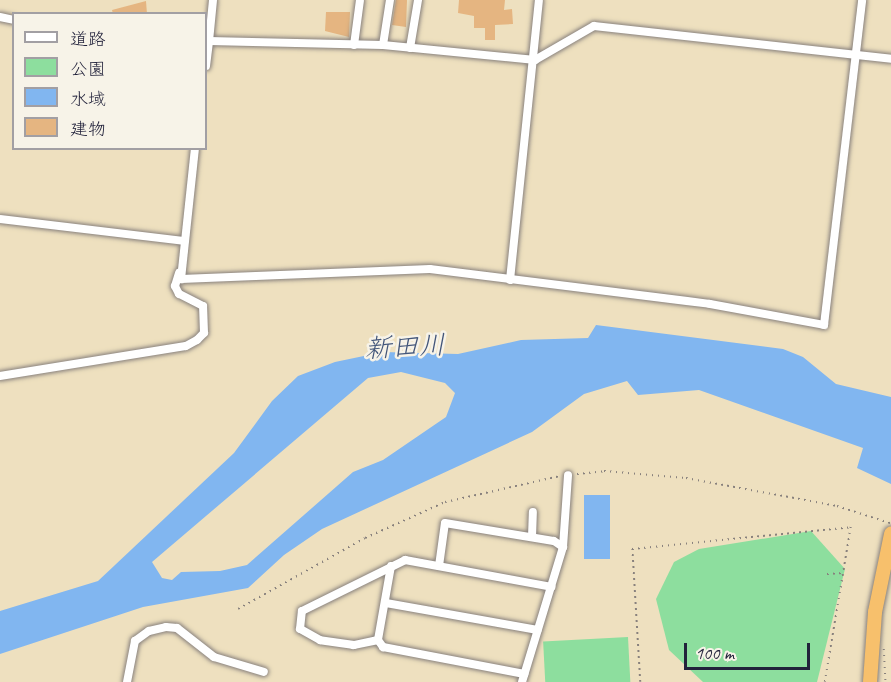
<!DOCTYPE html>
<meta charset="utf-8">
<style>
body{margin:0}
#map{position:relative;width:891px;height:682px;overflow:hidden;background:#eee0bf;font-family:Caveat,"Klee One",sans-serif}
div>[style]{position:absolute}
.green>*{inset:0;background:#8dde9e;transform-origin:0 0}
.water>*{inset:0;background:#81b6f0;transform-origin:0 0}
.building>*{inset:0;background:#e5b581}
.path>*{height:1.5px;margin-top:-0.75px;transform-origin:0;background:repeating-linear-gradient(90deg,#88817d 0 1.5px,transparent 0 6px)}
.roads{filter:drop-shadow(0 0 2px #88817d) drop-shadow(0 0 2px #88817d)}
.street>*{height:8px;margin:-4px;padding:0 4px;transform-origin:4px;border-radius:4px;background:#fff}
.highway>*{height:14px;margin:-7px;padding:0 7px;transform-origin:7px;border-radius:7px;background:#f7c06c}
span{translate:-50% -50%;white-space:nowrap;text-align:center;line-height:1.15;-webkit-text-stroke:5px #f7f3e8;paint-order:stroke}
.water-label{font-size:27px;color:#43567a;font-style:italic}
.legend{position:absolute;left:12px;top:12px;width:195px;height:138px;box-sizing:border-box;background:#f7f3e8;border:2px solid #a29fa3;margin:0;padding:8px 10px;list-style:none;font-size:18px;color:#22223b}
.legend li{display:flex;align-items:center;gap:12px;height:30px}
.legend b{width:30px;border:2px solid #a29fa3}
.scale{position:absolute;left:684px;top:643px;width:126px;height:27px;box-sizing:border-box;border:3px solid #22223b;border-top:0;padding-left:8px;font-size:18px;line-height:21px;white-space:nowrap;color:#22223b;-webkit-text-stroke:4px #f7f3e8;paint-order:stroke}
</style>
<div id="map">
<div class="green">
<i style="clip-path:polygon(811px 531px,845px 569px,817px 682px,703px 682px,669px 650px,656px 599px,674px 562px,699px 549px)"></i>
<i style="left:628px;top:637px;width:45px;height:85px;rotate:87deg"></i>
</div>
<div class="water">
<i style="clip-path:polygon(evenodd,596px 325px,783px 349px,803px 357px,836px 384px,891px 397px,891px 484px,857px 468px,863px 448px,699px 390px,638px 395px,627px 381px,584px 394px,532px 432px,322px 529px,284px 555px,248px 588px,143px 607px,0 654px,0 611px,98px 581px,234px 453px,272px 401px,298px 376px,335px 362px,383px 352px,458px 354px,521px 340px,588px 338px,596px 325px,401px 372px,445px 383px,455px 393px,446px 417px,383px 460px,353px 472px,247px 565px,220px 571px,181px 572px,172px 580px,162px 578px,152px 562px,368px 378px,401px 372px)"></i>
<i style="left:584px;top:495px;width:26px;height:64px"></i>
</div>
<div class="building">
<i style="clip-path:polygon(396px 0,407px 0,406px 27px,392px 25px)"></i>
<i style="clip-path:polygon(459px 0,505px 0,504px 10px,512px 9px,513px 24px,495px 25px,495px 40px,485px 40px,485px 28px,474px 28px,474px 16px,458px 13px)"></i>
<i style="clip-path:polygon(146px 1px,147px 14px,113px 14px,112px 10px)"></i>
<i style="clip-path:polygon(326px 12px,350px 12px,349px 37px,325px 31px)"></i>
</div>
<div class="path">
<i style="left:577px;top:474px;width:27px;rotate:-6deg"></i>
<i style="left:604px;top:471px;width:82px;rotate:4.9deg"></i>
<i style="left:686px;top:478px;width:154px;rotate:10.5deg"></i>
<i style="left:837px;top:506px;width:56px;rotate:17.8deg"></i>
<i style="left:827px;top:574px;width:16px;rotate:-4deg"></i>
<i style="left:238px;top:609px;width:145px;rotate:-29.2deg"></i>
<i style="left:365px;top:538px;width:88px;rotate:-24.2deg"></i>
<i style="left:445px;top:502px;width:118px;rotate:-12.7deg"></i>
<i style="left:884px;top:649px;width:33px;rotate:87deg"></i>
<i style="left:640px;top:682px;width:133px;rotate:-93.4deg"></i>
<i style="left:632px;top:549px;width:220px;rotate:-5.7deg"></i>
<i style="left:851px;top:527px;width:157px;rotate:99.5deg"></i>
</div>
<div class="roads">
<div class="street">
<i style="left:0;top:17px;width:14px;rotate:12deg"></i>
<i style="left:206px;top:41px;width:3px"></i>
<i style="left:209px;top:41px;width:41px;rotate:-84.4deg"></i>
<i style="left:354px;top:45px;width:45px;rotate:-82.4deg"></i>
<i style="left:383px;top:45px;width:46px;rotate:-81.2deg"></i>
<i style="left:410px;top:48px;width:49px;rotate:-80.5deg"></i>
<i style="left:206px;top:66px;width:25px;rotate:-83deg"></i>
<i style="left:209px;top:41px;width:174px;rotate:1.3deg"></i>
<i style="left:383px;top:45px;width:153px;rotate:5.6deg"></i>
<i style="left:535px;top:60px;width:68px;rotate:-30deg"></i>
<i style="left:594px;top:26px;width:299px;rotate:6.3deg"></i>
<i style="left:195px;top:148px;width:132px;rotate:96.1deg"></i>
<i style="left:181px;top:279px;width:249px;rotate:-2.3deg"></i>
<i style="left:430px;top:269px;width:282px;rotate:7.1deg"></i>
<i style="left:710px;top:304px;width:116px;rotate:10.4deg"></i>
<i style="left:824px;top:325px;width:327px;rotate:-83.3deg"></i>
<i style="left:0;top:219px;width:185px;rotate:6.8deg"></i>
<i style="left:510px;top:280px;width:281px;rotate:-84.1deg"></i>
<i style="left:0;top:376px;width:188px;rotate:-9.2deg"></i>
<i style="left:186px;top:346px;width:13px;rotate:-29deg"></i>
<i style="left:197px;top:340px;width:10px;rotate:-45deg"></i>
<i style="left:204px;top:333px;width:27px;rotate:-92deg"></i>
<i style="left:203px;top:306px;width:27px;rotate:-153deg"></i>
<i style="left:179px;top:294px;width:9px;rotate:-117deg"></i>
<i style="left:175px;top:286px;width:14px;rotate:-73deg"></i>
<i style="left:532px;top:537px;width:25px;rotate:-88deg"></i>
<i style="left:391px;top:566px;width:75px;rotate:100deg"></i>
<i style="left:378px;top:640px;width:9px;rotate:54deg"></i>
<i style="left:383px;top:647px;width:144px;rotate:10.8deg"></i>
<i style="left:439px;top:566px;width:43px;rotate:-82.1deg"></i>
<i style="left:445px;top:523px;width:110px;rotate:9.4deg"></i>
<i style="left:554px;top:541px;width:11px;rotate:34deg"></i>
<i style="left:386px;top:603px;width:154px;rotate:10.1deg"></i>
<i style="left:378px;top:640px;width:25px;rotate:168deg"></i>
<i style="left:354px;top:645px;width:34px;rotate:-172deg"></i>
<i style="left:320px;top:640px;width:23px;rotate:-151deg"></i>
<i style="left:300px;top:629px;width:18px;rotate:-84deg"></i>
<i style="left:302px;top:611px;width:115px;rotate:-26.3deg"></i>
<i style="left:405px;top:560px;width:149px;rotate:10.4deg"></i>
<i style="left:127px;top:682px;width:42px;rotate:-79deg"></i>
<i style="left:135px;top:641px;width:17px;rotate:-36deg"></i>
<i style="left:149px;top:631px;width:17px;rotate:-13deg"></i>
<i style="left:166px;top:627px;width:11px;rotate:5deg"></i>
<i style="left:177px;top:628px;width:47px;rotate:38.1deg"></i>
<i style="left:214px;top:657px;width:52px;rotate:16.7deg"></i>
<i style="left:522px;top:682px;width:141px;rotate:-73.1deg"></i>
<i style="left:563px;top:547px;width:72px;rotate:-86deg"></i>
</div>
<div class="highway">
<i style="left:870px;top:682px;width:70px;rotate:-85.9deg"></i>
<i style="left:875px;top:612px;width:80px;rotate:-78.4deg"></i>
</div>
</div>
<div class="water-label">
<span style="left:405px;top:347px;rotate:-3deg">新田川</span>
</div>
<ul class="legend">
<li><b style="height:8px;background:#fff"></b>道路</li>
<li><b style="height:16px;background:#8dde9e"></b>公園</li>
<li><b style="height:16px;background:#81b6f0"></b>水域</li>
<li><b style="height:16px;background:#e5b581"></b>建物</li>
</ul>
<div class="scale">100 m</div>
</div>
